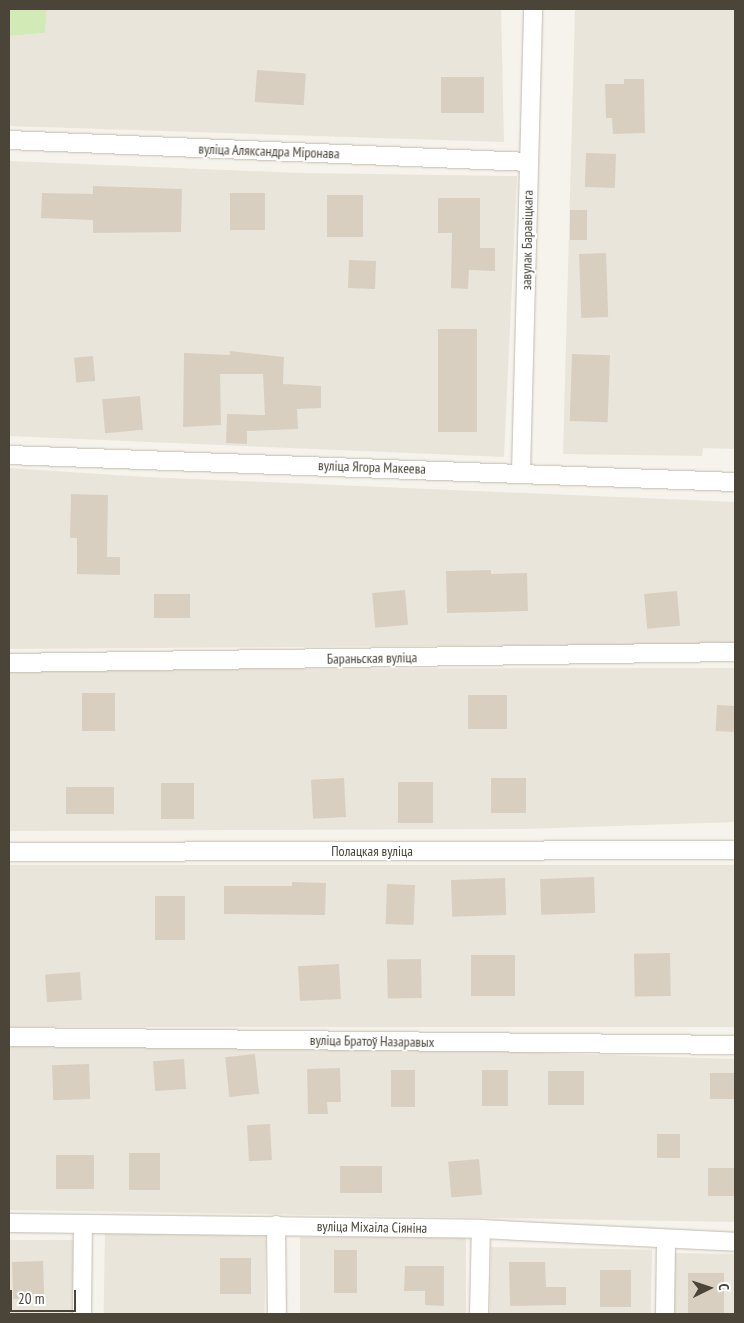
<!DOCTYPE html>
<meta charset="utf-8">
<style>
body{margin:0}
#map{position:relative;width:744px;height:1323px;overflow:hidden;background:#f6f3ec;font-family:"PT Sans Narrow",sans-serif}
div>[style]{position:absolute}
.residential>*{inset:0;background:#eae5da;transform-origin:0 0}
.green>*{inset:0;background:#d2eab5}
.building>*{inset:0;background:#d8cfc1;transform-origin:0 0}
.roads{filter:drop-shadow(0 0 1px #c2bbae) drop-shadow(0 0 1px #c2bbae)}
.minor>*{height:18px;margin:-9px;padding:0 9px;transform-origin:9px;border-radius:9px;background:#fff}
span{translate:-50% -50%;white-space:nowrap;text-align:center;line-height:1.15;-webkit-text-stroke:4px #fff;paint-order:stroke}
.street-label{font-size:14px;color:#4b4439}
.frame{position:absolute;inset:0;border:10px solid #4b4439;pointer-events:none}
.north{position:absolute;left:684px;top:1263px;width:50px;height:50px;-webkit-text-stroke:4px #fff;paint-order:stroke;rotate:86deg;font-size:14px;font-weight:700;line-height:20px;text-align:center;color:#4b4439}
.north::after{content:'';display:block;margin:auto;width:18px;height:22px;background:#4b4439;clip-path:polygon(50% 0,100% 100%,50% 72%,0 100%)}
.scale{position:absolute;left:10px;top:1290px;width:66px;height:22px;box-sizing:border-box;border:2px solid #4b4439;border-top:0;padding-left:6px;font-size:15px;line-height:18px;white-space:nowrap;color:#4b4439;-webkit-text-stroke:4px #fff;paint-order:stroke}
</style>
<div id="map">
<div class="residential">
<i style="clip-path:polygon(47px 9px,501px 9px,504px 142px,9px 126px,9px 36px,45px 33px)"></i>
<i style="clip-path:polygon(575px 9px,735px 9px,735px 449px,703px 448px,702px 456px,563px 454px)"></i>
<i style="clip-path:polygon(9px 161px,301px 173px,517px 176px,504px 457px,9px 436px)"></i>
<i style="clip-path:polygon(9px 468px,146px 477px,735px 502px,735px 644px,9px 649px)"></i>
<i style="clip-path:polygon(735px 668px,735px 822px,525px 829px,9px 831px,9px 669px)"></i>
<i style="left:735px;top:865px;width:162px;height:726px;rotate:90deg"></i>
<i style="clip-path:polygon(9px 1045px,390px 1048px,735px 1059px,735px 1222px,9px 1210px)"></i>
<i style="left:105px;top:1233px;width:161px;height:81px;rotate:1deg"></i>
<i style="left:300px;top:1237px;width:166px;height:77px"></i>
<i style="left:76px;top:1240px;width:74px;height:67px;rotate:90deg"></i>
<i style="left:491px;top:1247px;width:161px;height:67px;rotate:1deg"></i>
<i style="left:673px;top:1253px;width:62px;height:61px;rotate:1deg"></i>
</div>
<div class="green">
<i style="clip-path:polygon(9px 9px,47px 9px,45px 33px,9px 36px)"></i>
</div>
<div class="building">
<i style="left:257px;top:70px;width:49px;height:32px;rotate:4deg"></i>
<i style="left:441px;top:77px;width:43px;height:36px"></i>
<i style="clip-path:polygon(624px 79px,644px 79px,645px 133px,613px 134px,612px 118px,606px 118px,605px 84px,624px 84px)"></i>
<i style="left:586px;top:153px;width:30px;height:34px;rotate:2deg"></i>
<i style="clip-path:polygon(93px 186px,182px 189px,181px 232px,93px 233px,93px 220px,41px 218px,42px 193px,93px 194px)"></i>
<i style="left:230px;top:193px;width:35px;height:37px"></i>
<i style="left:327px;top:195px;width:36px;height:42px"></i>
<i style="clip-path:polygon(438px 198px,480px 198px,480px 248px,495px 248px,495px 271px,469px 270px,468px 289px,451px 288px,452px 233px,438px 233px)"></i>
<i style="left:587px;top:210px;width:30px;height:17px;rotate:90deg"></i>
<i style="left:606px;top:253px;width:64px;height:27px;rotate:88deg"></i>
<i style="left:349px;top:260px;width:27px;height:28px;rotate:2deg"></i>
<i style="left:438px;top:329px;width:39px;height:103px"></i>
<i style="clip-path:polygon(230px 351px,284px 357px,283px 384px,321px 386px,321px 408px,297px 409px,298px 429px,247px 431px,247px 444px,226px 443px,227px 414px,265px 415px,263px 374px,220px 374px,221px 425px,183px 427px,184px 353px,230px 355px)"></i>
<i style="left:572px;top:354px;width:38px;height:67px;rotate:2deg"></i>
<i style="left:93px;top:356px;width:25px;height:19px;rotate:85deg"></i>
<i style="left:140px;top:396px;width:34px;height:38px;rotate:85deg"></i>
<i style="clip-path:polygon(71px 494px,108px 495px,107px 557px,120px 557px,120px 575px,77px 574px,77px 538px,70px 538px)"></i>
<i style="clip-path:polygon(491px 570px,491px 574px,527px 573px,528px 611px,447px 613px,446px 571px)"></i>
<i style="left:405px;top:590px;width:35px;height:33px;rotate:85deg"></i>
<i style="left:677px;top:591px;width:35px;height:33px;rotate:85deg"></i>
<i style="left:190px;top:594px;width:24px;height:36px;rotate:90deg"></i>
<i style="left:82px;top:693px;width:33px;height:38px"></i>
<i style="left:468px;top:695px;width:39px;height:34px"></i>
<i style="left:717px;top:705px;width:18px;height:26px;rotate:3deg"></i>
<i style="left:344px;top:778px;width:39px;height:33px;rotate:87deg"></i>
<i style="left:491px;top:778px;width:35px;height:35px"></i>
<i style="left:398px;top:782px;width:35px;height:41px"></i>
<i style="left:161px;top:783px;width:33px;height:36px"></i>
<i style="left:66px;top:787px;width:48px;height:27px"></i>
<i style="left:594px;top:877px;width:36px;height:54px;rotate:88deg"></i>
<i style="left:505px;top:878px;width:37px;height:54px;rotate:88deg"></i>
<i style="clip-path:polygon(292px 882px,326px 883px,325px 915px,224px 914px,224px 886px,292px 886px)"></i>
<i style="left:387px;top:884px;width:28px;height:40px;rotate:2deg"></i>
<i style="left:155px;top:896px;width:30px;height:44px"></i>
<i style="left:670px;top:953px;width:43px;height:36px;rotate:89deg"></i>
<i style="left:471px;top:955px;width:44px;height:41px"></i>
<i style="left:421px;top:959px;width:39px;height:34px;rotate:89deg"></i>
<i style="left:339px;top:964px;width:35px;height:41px;rotate:87deg"></i>
<i style="left:80px;top:972px;width:28px;height:35px;rotate:86deg"></i>
<i style="left:255px;top:1054px;width:40px;height:30px;rotate:84deg"></i>
<i style="left:184px;top:1059px;width:30px;height:31px;rotate:86deg"></i>
<i style="left:89px;top:1064px;width:35px;height:37px;rotate:88deg"></i>
<i style="clip-path:polygon(340px 1068px,341px 1102px,327px 1102px,328px 1114px,308px 1114px,307px 1069px)"></i>
<i style="left:391px;top:1070px;width:24px;height:37px"></i>
<i style="left:482px;top:1070px;width:26px;height:36px"></i>
<i style="left:548px;top:1071px;width:36px;height:34px"></i>
<i style="left:735px;top:1073px;width:26px;height:25px;rotate:90deg"></i>
<i style="left:270px;top:1124px;width:36px;height:23px;rotate:87deg"></i>
<i style="left:657px;top:1134px;width:23px;height:24px"></i>
<i style="left:129px;top:1153px;width:31px;height:37px"></i>
<i style="left:56px;top:1155px;width:38px;height:34px"></i>
<i style="left:479px;top:1159px;width:36px;height:31px;rotate:85deg"></i>
<i style="left:340px;top:1166px;width:42px;height:27px"></i>
<i style="left:708px;top:1168px;width:27px;height:28px"></i>
<i style="left:334px;top:1250px;width:23px;height:43px"></i>
<i style="left:220px;top:1258px;width:31px;height:36px"></i>
<i style="left:43px;top:1261px;width:37px;height:31px;rotate:88deg"></i>
<i style="clip-path:polygon(509px 1262px,545px 1262px,546px 1287px,566px 1287px,566px 1305px,510px 1306px)"></i>
<i style="clip-path:polygon(405px 1266px,444px 1266px,444px 1306px,425px 1305px,425px 1291px,404px 1291px)"></i>
<i style="left:600px;top:1270px;width:31px;height:37px"></i>
<i style="left:688px;top:1273px;width:36px;height:41px"></i>
</div>
<div class="roads">
<div class="minor">
<i style="left:9px;top:140px;width:520px;rotate:2.42deg"></i>
<i style="left:9px;top:455px;width:727px;rotate:2.13deg"></i>
<i style="left:521px;top:472px;width:463px;rotate:-88.5deg"></i>
<i style="left:9px;top:663px;width:726px;rotate:-0.87deg"></i>
<i style="left:9px;top:852px;width:726px;rotate:-0.16deg"></i>
<i style="left:9px;top:1037px;width:726px;rotate:0.63deg"></i>
<i style="left:9px;top:1223px;width:472px;rotate:0.7deg"></i>
<i style="left:481px;top:1229px;width:254px;rotate:2.9deg"></i>
<i style="left:276px;top:1225px;width:89px;rotate:89.4deg"></i>
<i style="left:82px;top:1314px;width:90px;rotate:-89.4deg"></i>
<i style="left:479px;top:1314px;width:85px;rotate:-88.7deg"></i>
<i style="left:665px;top:1314px;width:75px;rotate:-89.2deg"></i>
</div>
</div>
<div class="street-label">
<span style="left:269px;top:151px;rotate:2deg">вуліца Аляксандра Міронава</span>
<span style="left:527px;top:240px;rotate:-89deg">завулак Баравіцкага</span>
<span style="left:372px;top:467px;rotate:2deg">вуліца Ягора Макеева</span>
<span style="left:372px;top:658px;rotate:-1deg">Бараньская вуліца</span>
<span style="left:372px;top:851px">Полацкая вуліца</span>
<span style="left:372px;top:1041px;rotate:1deg">вуліца Братоў Назаравых</span>
<span style="left:372px;top:1227px;rotate:1deg">вуліца Міхаіла Сіяніна</span>
</div>
<div class="frame"></div>
<div class="north">С</div>
<div class="scale">20 m</div>
</div>
